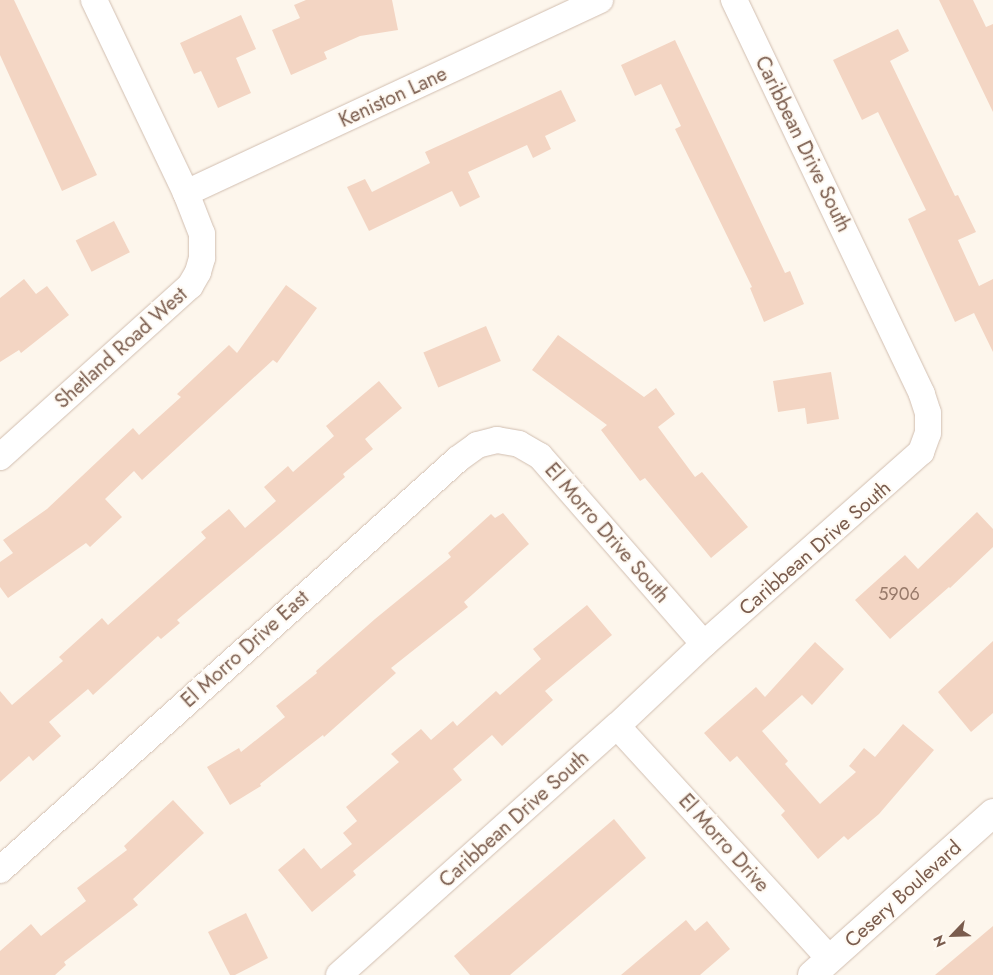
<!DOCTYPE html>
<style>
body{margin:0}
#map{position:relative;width:993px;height:975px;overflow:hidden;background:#fdf6ec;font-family:Jost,sans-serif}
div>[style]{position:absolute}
.building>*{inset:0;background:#f3d5c3;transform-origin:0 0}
.roads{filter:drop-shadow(0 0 1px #d1beb0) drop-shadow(0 0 1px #d1beb0)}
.street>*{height:26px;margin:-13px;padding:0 13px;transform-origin:13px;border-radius:13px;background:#fff}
.secondary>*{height:28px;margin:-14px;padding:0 14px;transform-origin:14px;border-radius:14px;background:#fff}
span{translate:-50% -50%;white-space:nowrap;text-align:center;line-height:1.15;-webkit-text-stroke:4px #fffaf3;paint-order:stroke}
.number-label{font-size:18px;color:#987a6a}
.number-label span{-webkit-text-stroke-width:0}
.street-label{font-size:20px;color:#7a5c4d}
.north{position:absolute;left:928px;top:910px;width:50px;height:50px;-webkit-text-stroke:4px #fffaf3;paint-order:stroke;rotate:246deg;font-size:14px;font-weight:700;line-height:20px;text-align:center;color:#7a5c4d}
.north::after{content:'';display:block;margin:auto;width:18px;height:22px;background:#7a5c4d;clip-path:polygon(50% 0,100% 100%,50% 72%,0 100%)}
</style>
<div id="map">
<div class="building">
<i style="clip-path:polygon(0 0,14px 0,97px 175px,62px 191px,0 55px)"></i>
<i style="clip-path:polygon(306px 0,392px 0,398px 30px,360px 36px,324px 52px,327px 59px,291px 75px,272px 30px,300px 18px,294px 5px)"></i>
<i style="clip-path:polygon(939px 0,973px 0,986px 27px,993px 24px,993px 112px)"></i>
<i style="clip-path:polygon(241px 15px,256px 49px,236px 58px,251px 93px,218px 108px,201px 71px,194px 74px,180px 43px)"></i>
<i style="clip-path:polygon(898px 29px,909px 51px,890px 61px,955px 196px,958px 195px,976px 232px,958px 240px,979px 286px,993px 279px,993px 352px,974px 313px,955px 322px,908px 219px,926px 210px,878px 112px,862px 120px,833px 60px)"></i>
<i style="clip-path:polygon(675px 40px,785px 273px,790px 271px,804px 304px,764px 322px,750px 288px,752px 287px,675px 129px,681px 126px,661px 84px,635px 96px,621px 65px)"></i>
<i style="clip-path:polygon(561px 90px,576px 121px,545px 136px,551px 149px,533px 158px,527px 145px,468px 172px,480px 197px,460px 207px,452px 191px,369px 231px,347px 187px,365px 179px,372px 192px,430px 163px,425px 152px)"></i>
<i style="left:114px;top:221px;width:35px;height:43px;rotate:63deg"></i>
<i style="clip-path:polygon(24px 279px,36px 294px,47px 286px,69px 315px,21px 353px,19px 350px,0 362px,0 298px)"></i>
<i style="clip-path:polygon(286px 285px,317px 308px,277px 363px,273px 360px,142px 480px,134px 471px,105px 499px,122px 517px,90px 547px,86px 543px,8px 598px,0 587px,0 562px,13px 553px,3px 540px,47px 509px,133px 428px,139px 435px,181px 397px,177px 394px,229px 345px,237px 353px)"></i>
<i style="left:486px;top:326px;width:38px;height:68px;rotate:67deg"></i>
<i style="clip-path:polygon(558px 335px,644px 397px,656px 388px,675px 414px,658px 427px,695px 477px,702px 472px,748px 527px,711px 558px,645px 478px,640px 481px,601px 430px,607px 425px,532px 370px)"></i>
<i style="clip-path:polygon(831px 372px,839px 419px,807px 424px,805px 408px,778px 412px,773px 381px)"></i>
<i style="clip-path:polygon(379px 381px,402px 408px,365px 439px,373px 449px,343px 474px,345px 477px,279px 534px,177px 620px,180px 623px,161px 639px,158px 636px,93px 695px,88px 689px,49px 722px,61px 736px,33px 761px,29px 756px,0 782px,0 691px,12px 705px,63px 661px,59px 657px,102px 618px,108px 625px,206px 538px,201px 532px,229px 509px,245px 528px,276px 501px,264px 487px,288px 466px,293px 472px,334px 436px,326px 426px)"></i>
<i style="clip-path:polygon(977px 512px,993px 529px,993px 547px,950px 588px,949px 587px,890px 639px,855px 600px,905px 555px,918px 569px)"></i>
<i style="clip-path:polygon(503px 513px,529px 544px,464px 602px,468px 607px,391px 668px,396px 673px,324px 737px,323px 735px,260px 784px,261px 786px,230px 805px,207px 767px,239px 748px,241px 752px,285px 717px,276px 706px,317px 673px,316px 671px,375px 619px,451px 557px,448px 553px,491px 514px,495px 518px)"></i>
<i style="clip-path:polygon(587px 605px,612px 635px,545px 691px,553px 700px,502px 746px,492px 735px,453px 769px,462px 780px,353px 871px,356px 875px,312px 912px,278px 870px,304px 848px,321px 869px,352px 844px,343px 833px,357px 821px,346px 807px,399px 762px,391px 754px,421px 729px,431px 740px,453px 721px,457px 726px,496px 691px,500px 695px,541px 659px,533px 649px)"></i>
<i style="clip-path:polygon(993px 641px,993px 713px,971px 732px,938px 692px)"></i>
<i style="clip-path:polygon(815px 642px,844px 669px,812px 705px,802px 695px,762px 731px,788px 761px,785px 764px,820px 804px,856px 772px,849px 766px,864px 748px,875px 757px,903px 724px,934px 750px,879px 814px,848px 840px,844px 836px,818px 859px,781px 815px,785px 811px,737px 756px,730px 762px,704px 733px,756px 687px,765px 697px)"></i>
<i style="clip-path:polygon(173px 800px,204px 833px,133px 899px,138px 905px,64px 962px,66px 965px,55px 975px,0 975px,0 951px,31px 924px,41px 936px,86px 901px,77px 888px,127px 850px,124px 846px)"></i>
<i style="clip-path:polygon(614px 819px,646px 858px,510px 975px,470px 975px,454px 956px)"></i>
<i style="clip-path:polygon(246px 913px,268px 958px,235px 975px,230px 975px,208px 932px)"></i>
<i style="clip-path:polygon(686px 920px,695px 931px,707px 921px,730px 949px,700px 975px,621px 975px)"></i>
<i style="clip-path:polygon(993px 926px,993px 975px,935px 975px)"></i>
</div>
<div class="roads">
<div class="street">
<i style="left:186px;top:193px;width:457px;rotate:-25deg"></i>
<i style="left:0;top:457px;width:256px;rotate:-42deg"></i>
<i style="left:190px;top:286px;width:16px;rotate:-60deg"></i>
<i style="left:198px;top:272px;width:15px;rotate:-74deg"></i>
<i style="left:202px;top:258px;width:24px;rotate:-90deg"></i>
<i style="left:202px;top:234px;width:44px;rotate:-111.3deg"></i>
<i style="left:186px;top:193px;width:214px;rotate:-115.5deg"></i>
<i style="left:617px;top:726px;width:316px;rotate:47.6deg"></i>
<i style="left:0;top:870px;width:615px;rotate:-41.9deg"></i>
<i style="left:458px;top:459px;width:24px;rotate:-36deg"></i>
<i style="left:477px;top:445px;width:21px;rotate:-14deg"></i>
<i style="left:497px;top:440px;width:22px;rotate:10deg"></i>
<i style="left:519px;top:444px;width:24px;rotate:30deg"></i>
<i style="left:540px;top:456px;width:249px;rotate:48.9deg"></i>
<i style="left:339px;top:975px;width:373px;rotate:-41.9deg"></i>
<i style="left:617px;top:726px;width:120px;rotate:-43.3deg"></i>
<i style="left:704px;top:644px;width:290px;rotate:-41.5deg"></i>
<i style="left:921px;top:452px;width:20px;rotate:-70deg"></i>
<i style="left:928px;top:433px;width:20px;rotate:-90deg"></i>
<i style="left:928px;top:413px;width:20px;rotate:-108deg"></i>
<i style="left:922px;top:394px;width:437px;rotate:-115.5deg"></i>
</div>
<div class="secondary">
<i style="left:812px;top:975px;width:243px;rotate:-41.8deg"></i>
</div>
</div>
<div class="number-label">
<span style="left:899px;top:594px">5906</span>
</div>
<div class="street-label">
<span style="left:393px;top:97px;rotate:-25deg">Keniston Lane</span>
<span style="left:803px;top:144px;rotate:64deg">Caribbean Drive South</span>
<span style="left:121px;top:348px;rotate:-42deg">Shetland Road West</span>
<span style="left:607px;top:533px;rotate:49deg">El Morro Drive South</span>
<span style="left:815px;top:548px;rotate:-41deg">Caribbean Drive South</span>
<span style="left:245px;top:649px;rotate:-42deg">El Morro Drive East</span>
<span style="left:514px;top:819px;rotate:-42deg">Caribbean Drive South</span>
<span style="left:724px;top:843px;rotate:48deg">El Morro Drive</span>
<span style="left:903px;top:894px;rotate:-42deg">Cesery Boulevard</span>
</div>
<div class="north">N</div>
</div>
